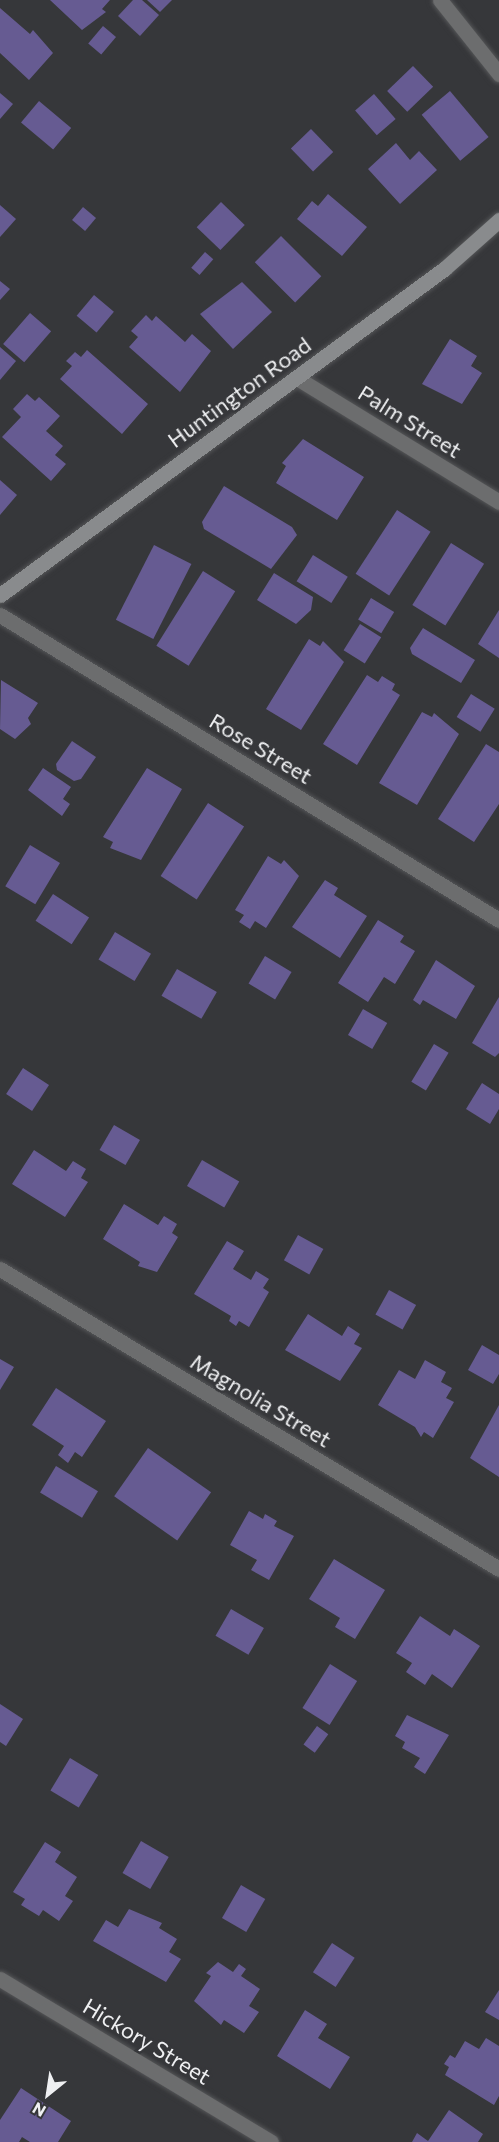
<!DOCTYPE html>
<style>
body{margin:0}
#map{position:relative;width:499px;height:2142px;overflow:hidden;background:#36373a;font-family:Commissioner,sans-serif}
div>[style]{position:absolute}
.building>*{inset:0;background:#665b92;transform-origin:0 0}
.roads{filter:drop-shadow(0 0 2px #545557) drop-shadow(0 0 2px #545557)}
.minor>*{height:15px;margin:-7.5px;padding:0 7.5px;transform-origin:7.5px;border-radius:7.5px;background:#6c6d6e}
.secondary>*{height:15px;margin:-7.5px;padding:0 7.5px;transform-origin:7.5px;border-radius:7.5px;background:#898b8d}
span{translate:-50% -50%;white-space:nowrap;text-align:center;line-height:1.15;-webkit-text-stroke:5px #36373a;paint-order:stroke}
.street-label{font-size:22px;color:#eff0f2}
.north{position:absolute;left:18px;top:2064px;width:60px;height:60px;-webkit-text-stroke:4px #36373a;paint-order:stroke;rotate:210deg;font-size:16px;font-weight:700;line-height:24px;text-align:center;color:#eff0f2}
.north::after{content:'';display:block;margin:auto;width:21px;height:27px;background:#eff0f2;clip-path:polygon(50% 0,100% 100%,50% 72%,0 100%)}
</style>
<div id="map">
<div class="building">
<i style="clip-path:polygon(50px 0,110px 0,102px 9px,106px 12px,82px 30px)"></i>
<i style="clip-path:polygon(133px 0,142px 0,159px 15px,140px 36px,118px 16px)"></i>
<i style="clip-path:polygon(147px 0,172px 0,160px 12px)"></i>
<i style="clip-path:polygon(0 8px,30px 34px,33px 30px,53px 53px,29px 80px,0 53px)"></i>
<i style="left:103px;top:26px;width:17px;height:23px;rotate:40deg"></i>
<i style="left:413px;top:66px;width:29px;height:36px;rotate:46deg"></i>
<i style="left:450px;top:91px;width:60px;height:37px;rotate:50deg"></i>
<i style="clip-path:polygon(0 93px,13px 104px,0 119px)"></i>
<i style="left:374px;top:94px;width:33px;height:25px;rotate:49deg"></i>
<i style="left:39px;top:101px;width:42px;height:28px;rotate:40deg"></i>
<i style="left:311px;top:129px;width:32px;height:28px;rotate:46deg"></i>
<i style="clip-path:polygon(396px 143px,410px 160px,419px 151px,437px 170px,400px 204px,368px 169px)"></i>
<i style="clip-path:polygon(328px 194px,367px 227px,342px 256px,297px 219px,312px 201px,318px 206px)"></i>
<i style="left:221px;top:202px;width:33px;height:35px;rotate:44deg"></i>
<i style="clip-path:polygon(0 205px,16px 219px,0 237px)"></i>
<i style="left:83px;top:207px;width:17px;height:17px;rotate:40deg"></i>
<i style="left:281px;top:236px;width:57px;height:37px;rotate:45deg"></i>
<i style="left:205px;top:252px;width:11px;height:21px;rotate:41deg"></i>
<i style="clip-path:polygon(0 281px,10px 289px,0 300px)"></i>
<i style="clip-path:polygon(242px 282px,272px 312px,233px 349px,200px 314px)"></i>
<i style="left:94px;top:295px;width:26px;height:27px;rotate:40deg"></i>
<i style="left:30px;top:313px;width:28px;height:41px;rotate:41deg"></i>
<i style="clip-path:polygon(146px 315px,152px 321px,156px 316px,185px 342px,192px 334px,211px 351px,180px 392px,129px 347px,138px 337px,131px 331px)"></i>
<i style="clip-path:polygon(450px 339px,477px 356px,471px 366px,482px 373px,462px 404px,422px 384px)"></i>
<i style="clip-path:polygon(0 347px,16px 361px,0 380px)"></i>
<i style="clip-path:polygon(87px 350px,148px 404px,122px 434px,60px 379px,72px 366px,66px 361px,75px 352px,81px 357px)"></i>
<i style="clip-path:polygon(27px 394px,35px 401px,39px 397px,60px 416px,46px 431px,63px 446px,55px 455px,66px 464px,51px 481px,2px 437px,21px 417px,13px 409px)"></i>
<i style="clip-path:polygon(303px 439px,364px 477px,337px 520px,276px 483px,286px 466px,282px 463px)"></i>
<i style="clip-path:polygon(0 480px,17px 495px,0 515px)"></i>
<i style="clip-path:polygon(224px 486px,292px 527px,297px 535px,271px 569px,204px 529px,202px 522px)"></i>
<i style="left:397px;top:510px;width:40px;height:76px;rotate:33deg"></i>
<i style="left:451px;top:543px;width:39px;height:73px;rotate:32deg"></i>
<i style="left:154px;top:545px;width:42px;height:84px;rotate:27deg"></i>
<i style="left:313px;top:555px;width:41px;height:31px;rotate:32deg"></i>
<i style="left:203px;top:571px;width:38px;height:88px;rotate:32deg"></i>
<i style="clip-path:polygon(274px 573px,313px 597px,311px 610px,296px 624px,257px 600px)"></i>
<i style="left:371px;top:598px;width:27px;height:25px;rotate:31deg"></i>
<i style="clip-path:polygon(499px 610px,499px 658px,478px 644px)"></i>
<i style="left:360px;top:624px;width:25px;height:31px;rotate:32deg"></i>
<i style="clip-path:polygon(423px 628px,475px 660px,461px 683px,412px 654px,410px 648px)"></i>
<i style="clip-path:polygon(309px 639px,320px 646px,323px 641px,344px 662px,301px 730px,266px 709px)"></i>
<i style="clip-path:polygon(367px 675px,378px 682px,382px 676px,395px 684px,392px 690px,400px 695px,357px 765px,323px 744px)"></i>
<i style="clip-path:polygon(1px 680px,38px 703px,28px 718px,31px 724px,15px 739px,0 729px)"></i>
<i style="left:471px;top:694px;width:28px;height:27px;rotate:32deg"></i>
<i style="clip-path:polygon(422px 712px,432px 717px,434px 713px,459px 734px,417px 805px,379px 783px)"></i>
<i style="clip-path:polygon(72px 741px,96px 757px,81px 779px,74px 781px,57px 770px,56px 764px)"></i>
<i style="clip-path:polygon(486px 744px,499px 752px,499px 804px,474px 842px,438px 819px)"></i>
<i style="clip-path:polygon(43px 768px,71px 787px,63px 799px,70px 804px,62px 816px,28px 790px)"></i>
<i style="clip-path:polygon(147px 768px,182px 789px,141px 860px,110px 848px,113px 842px,103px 837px)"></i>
<i style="left:208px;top:803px;width:43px;height:87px;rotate:33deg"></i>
<i style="left:30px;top:845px;width:35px;height:48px;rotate:31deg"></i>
<i style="clip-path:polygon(268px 856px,281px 864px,284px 860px,299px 876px,266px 928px,255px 921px,250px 929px,239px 922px,244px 915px,235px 910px)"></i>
<i style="clip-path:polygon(325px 880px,338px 888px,334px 895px,367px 916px,340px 958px,292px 927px)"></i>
<i style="left:53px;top:894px;width:43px;height:32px;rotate:33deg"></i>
<i style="clip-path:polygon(378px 920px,404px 936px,400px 942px,415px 951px,395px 984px,384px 977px,368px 1002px,338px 983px)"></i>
<i style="left:115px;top:932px;width:42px;height:32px;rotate:31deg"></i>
<i style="left:265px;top:956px;width:31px;height:32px;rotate:31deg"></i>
<i style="clip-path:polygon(436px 960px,475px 986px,456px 1019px,423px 1000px,420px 1005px,413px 1000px)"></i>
<i style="left:177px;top:969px;width:46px;height:31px;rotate:30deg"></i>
<i style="clip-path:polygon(499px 997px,499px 1053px,495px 1057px,472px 1043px)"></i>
<i style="left:363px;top:1009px;width:28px;height:30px;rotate:30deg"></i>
<i style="left:434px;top:1044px;width:17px;height:44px;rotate:31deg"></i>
<i style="left:23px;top:1068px;width:31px;height:31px;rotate:33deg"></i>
<i style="clip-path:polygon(482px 1083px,499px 1094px,499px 1109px,490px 1124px,466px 1109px)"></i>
<i style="left:114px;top:1125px;width:30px;height:29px;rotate:30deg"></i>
<i style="clip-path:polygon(34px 1150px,66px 1171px,73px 1161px,86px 1169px,81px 1178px,88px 1182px,65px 1217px,12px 1184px)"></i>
<i style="left:202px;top:1160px;width:43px;height:30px;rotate:30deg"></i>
<i style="clip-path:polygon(124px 1204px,158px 1225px,164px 1216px,177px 1224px,172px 1233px,178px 1237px,157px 1272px,138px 1266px,140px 1262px,103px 1239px)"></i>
<i style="left:298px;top:1235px;width:29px;height:29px;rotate:29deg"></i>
<i style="clip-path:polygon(227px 1241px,244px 1251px,233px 1269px,251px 1280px,256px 1271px,269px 1279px,263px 1288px,269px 1292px,249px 1327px,239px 1321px,236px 1326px,229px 1321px,231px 1316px,194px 1294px)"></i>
<i style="left:389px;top:1290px;width:31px;height:28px;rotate:29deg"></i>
<i style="clip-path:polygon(308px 1314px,342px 1336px,348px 1326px,360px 1334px,354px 1344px,362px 1348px,340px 1381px,285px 1350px)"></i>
<i style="clip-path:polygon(482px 1345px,499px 1355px,499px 1374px,493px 1384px,468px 1370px)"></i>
<i style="clip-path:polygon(0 1359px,14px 1367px,0 1390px)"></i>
<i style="clip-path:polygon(425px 1360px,446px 1372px,441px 1382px,452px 1388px,446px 1398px,454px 1402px,433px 1438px,424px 1432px,421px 1437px,415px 1427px,378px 1405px,399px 1370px,415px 1379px)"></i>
<i style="clip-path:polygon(56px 1388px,106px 1421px,82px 1457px,75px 1452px,68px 1463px,58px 1455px,64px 1446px,32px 1425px)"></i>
<i style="clip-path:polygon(499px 1405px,499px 1477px,470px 1458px)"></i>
<i style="left:148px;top:1448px;width:77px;height:59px;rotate:35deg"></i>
<i style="left:56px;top:1466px;width:49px;height:31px;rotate:31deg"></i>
<i style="clip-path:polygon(249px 1511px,263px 1519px,265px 1514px,277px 1521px,274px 1526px,294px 1536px,269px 1580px,251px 1570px,257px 1560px,230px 1545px)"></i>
<i style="clip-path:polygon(334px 1559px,385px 1590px,355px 1639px,335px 1627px,340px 1618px,309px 1599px)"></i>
<i style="left:231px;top:1609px;width:38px;height:31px;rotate:30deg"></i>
<i style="clip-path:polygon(420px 1616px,450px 1636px,454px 1629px,480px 1646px,452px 1688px,432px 1674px,425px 1685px,406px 1672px,412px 1663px,396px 1653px)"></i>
<i style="left:330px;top:1664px;width:32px;height:52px;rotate:32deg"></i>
<i style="clip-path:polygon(0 1704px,23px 1719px,6px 1746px,0 1742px)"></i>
<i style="clip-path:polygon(407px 1715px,449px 1735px,425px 1774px,414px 1767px,420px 1758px,402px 1748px,405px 1742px,395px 1736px)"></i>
<i style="left:317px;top:1726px;width:14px;height:23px;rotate:36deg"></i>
<i style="left:70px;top:1758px;width:33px;height:38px;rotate:31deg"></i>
<i style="left:141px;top:1841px;width:32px;height:37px;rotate:30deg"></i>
<i style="clip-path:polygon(45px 1842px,61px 1852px,55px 1862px,77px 1877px,65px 1896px,73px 1901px,59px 1921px,43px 1910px,39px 1916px,21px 1905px,25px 1899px,13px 1892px)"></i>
<i style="left:241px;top:1885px;width:28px;height:38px;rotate:30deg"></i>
<i style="clip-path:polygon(129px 1909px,162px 1923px,159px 1928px,177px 1939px,169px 1952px,181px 1959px,166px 1982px,93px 1941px,106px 1920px,118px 1927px)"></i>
<i style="left:332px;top:1943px;width:27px;height:35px;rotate:33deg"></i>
<i style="clip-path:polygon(218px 1962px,233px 1972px,239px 1964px,246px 1969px,241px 1976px,260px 1989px,249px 2006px,259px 2012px,244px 2033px,224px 2020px,221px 2025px,194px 2001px,211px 1976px,206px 1973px)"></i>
<i style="clip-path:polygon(499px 1990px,499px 2020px,485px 2012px)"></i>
<i style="clip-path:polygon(305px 2010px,327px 2024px,318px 2038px,350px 2057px,330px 2089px,277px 2056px)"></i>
<i style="clip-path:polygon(486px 2038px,499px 2046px,499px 2096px,494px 2105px,445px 2075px,449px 2067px,444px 2064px,450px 2055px,455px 2058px,465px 2041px,479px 2049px)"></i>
<i style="clip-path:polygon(21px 2088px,71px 2121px,58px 2142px,30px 2142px,22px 2137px,19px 2142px,0 2142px,0 2120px)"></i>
<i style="clip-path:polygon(449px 2110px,483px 2134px,478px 2142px,412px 2142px,417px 2133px,428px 2141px)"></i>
</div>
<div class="roads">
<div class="minor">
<i style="left:440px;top:0;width:95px;rotate:51.4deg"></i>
<i style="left:297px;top:378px;width:237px;rotate:31.5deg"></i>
<i style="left:0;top:615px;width:585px;rotate:31.43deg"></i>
<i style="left:0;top:1269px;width:582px;rotate:31.01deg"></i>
<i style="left:0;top:1979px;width:316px;rotate:31deg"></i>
</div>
<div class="secondary">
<i style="left:0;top:595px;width:551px;rotate:-36.29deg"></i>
<i style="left:444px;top:269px;width:74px;rotate:-41.7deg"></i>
</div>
</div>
<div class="street-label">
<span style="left:239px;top:392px;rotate:-36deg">Huntington Road</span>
<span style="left:410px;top:421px;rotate:32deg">Palm Street</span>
<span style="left:261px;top:748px;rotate:31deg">Rose Street</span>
<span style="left:261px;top:1400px;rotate:31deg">Magnolia Street</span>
<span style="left:147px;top:2041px;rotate:31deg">Hickory Street</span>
</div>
<div class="north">N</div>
</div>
